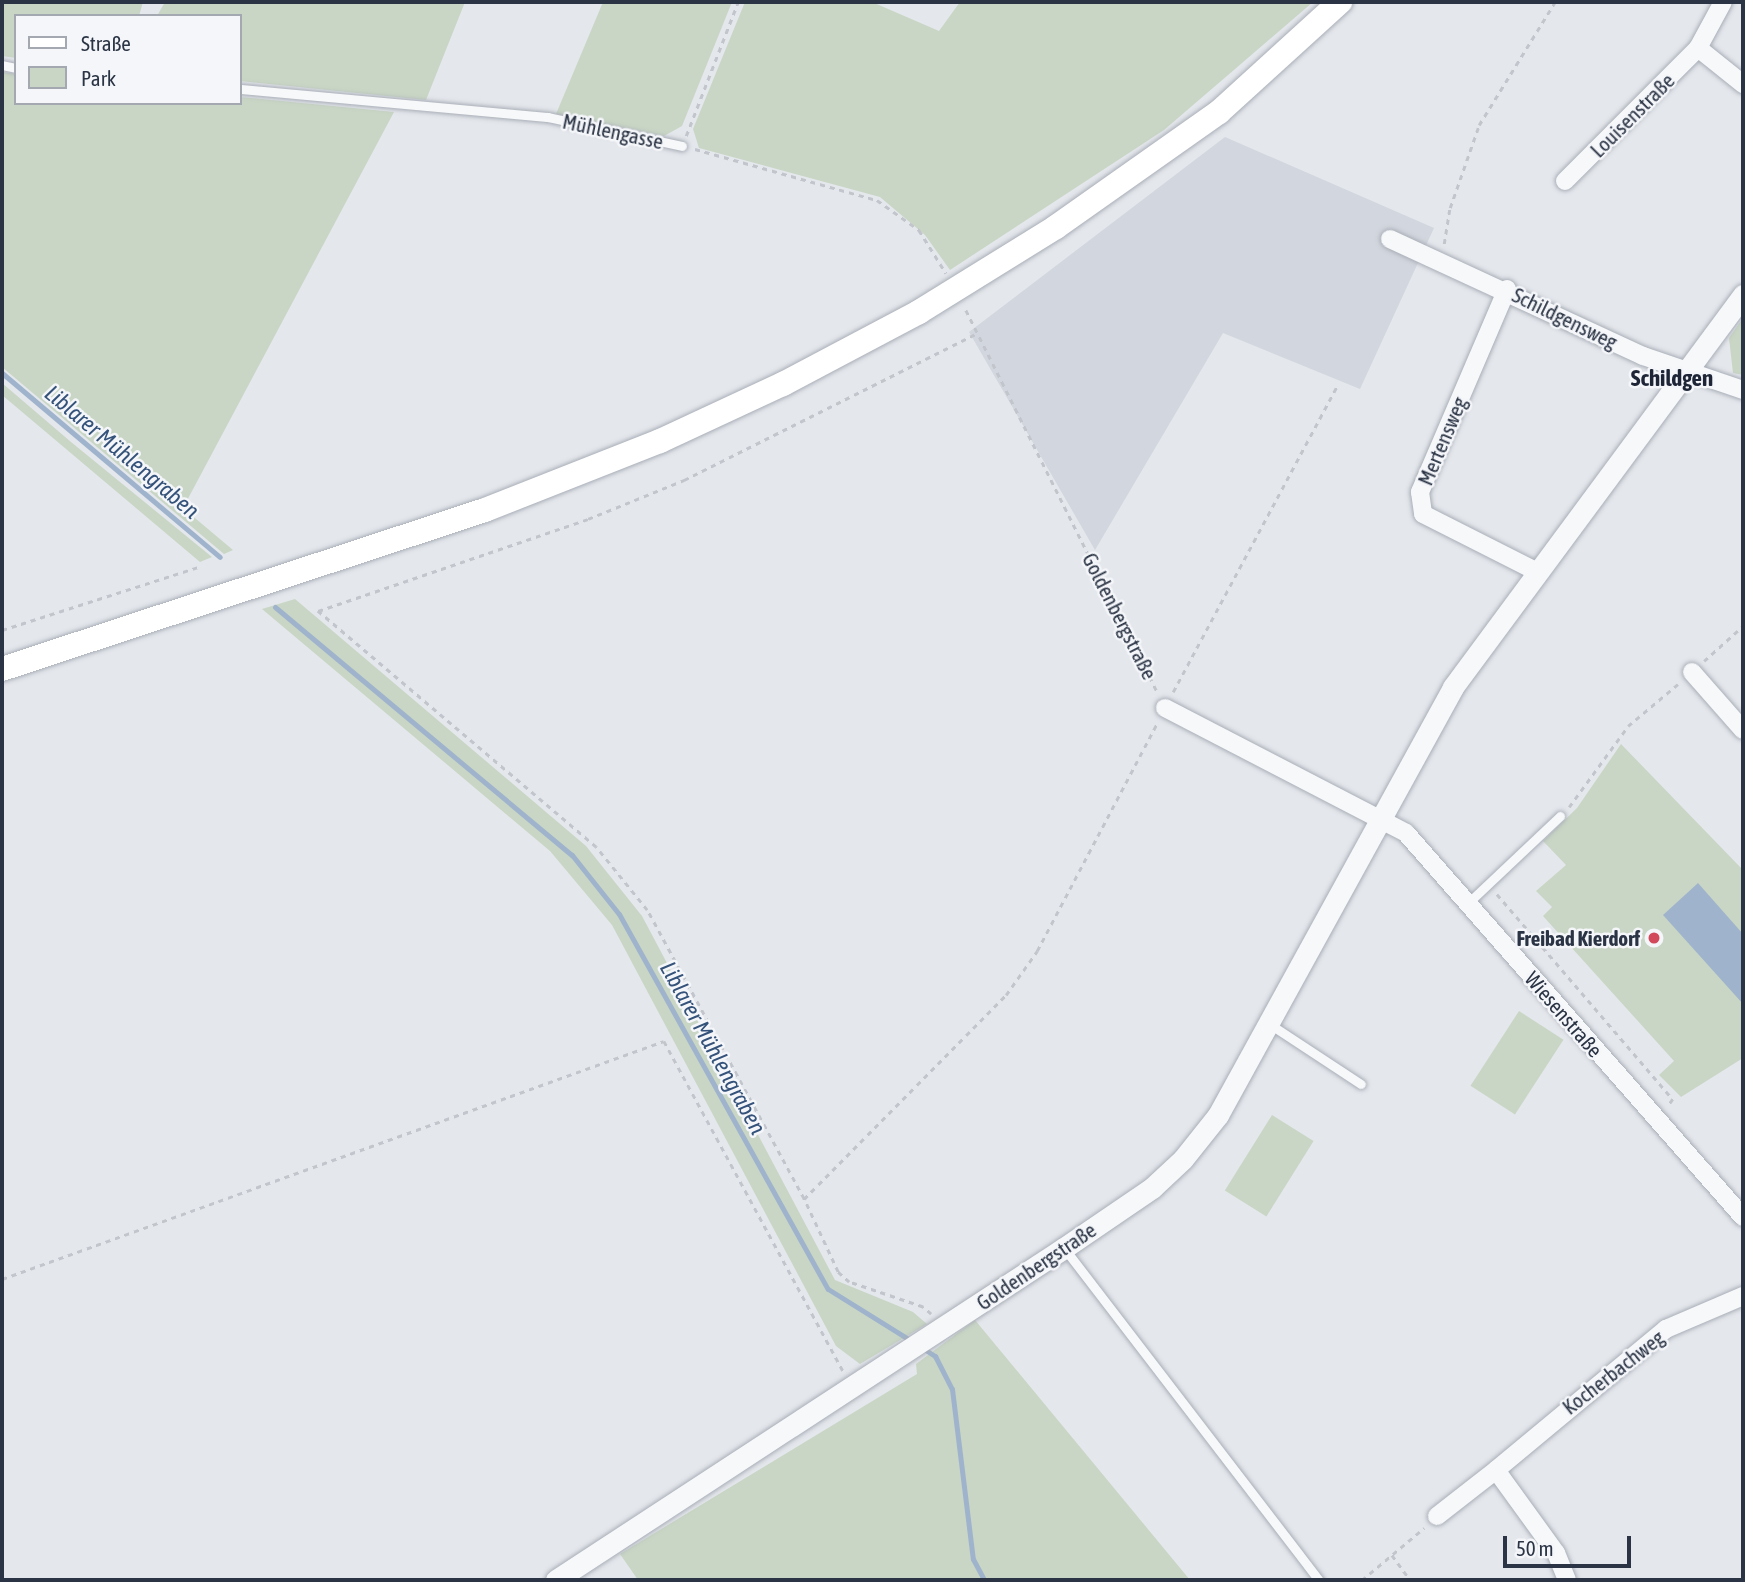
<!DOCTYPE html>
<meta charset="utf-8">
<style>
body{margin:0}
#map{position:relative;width:1745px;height:1582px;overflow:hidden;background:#e4e7ec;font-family:"Asap Condensed",sans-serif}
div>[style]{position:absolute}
.built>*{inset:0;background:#d2d6de}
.green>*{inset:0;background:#c9d6c5;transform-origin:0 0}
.water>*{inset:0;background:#9fb4cc}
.stream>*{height:5px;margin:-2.5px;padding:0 2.5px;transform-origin:2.5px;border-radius:2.5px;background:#9fb4cc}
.path>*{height:2.5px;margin-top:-1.25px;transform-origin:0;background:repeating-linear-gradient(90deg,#c2c5cb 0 5px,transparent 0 10px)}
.roads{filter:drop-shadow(0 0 2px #a9aeb7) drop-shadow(0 0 2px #a9aeb7)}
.service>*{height:9px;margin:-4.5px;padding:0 4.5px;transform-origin:4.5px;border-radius:4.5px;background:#f7f8fa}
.minor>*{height:18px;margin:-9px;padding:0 9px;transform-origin:9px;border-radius:9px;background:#f7f8fa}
.tertiary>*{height:21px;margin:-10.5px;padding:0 10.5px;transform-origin:10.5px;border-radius:10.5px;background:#f7f8fa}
.secondary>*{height:24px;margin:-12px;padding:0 12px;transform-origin:12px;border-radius:12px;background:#fff}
.dots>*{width:19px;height:19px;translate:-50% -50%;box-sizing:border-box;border:4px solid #f4f6f9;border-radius:50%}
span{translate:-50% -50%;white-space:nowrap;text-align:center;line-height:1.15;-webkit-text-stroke:5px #f4f6f9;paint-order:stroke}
.street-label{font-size:21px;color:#2b3445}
.poi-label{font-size:21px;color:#2b3445;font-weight:700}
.right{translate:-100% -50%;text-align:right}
.neighbourhood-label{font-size:23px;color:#1d2536;font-weight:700}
.water-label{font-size:23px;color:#34527a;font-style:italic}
.frame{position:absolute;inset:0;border:4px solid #2b3445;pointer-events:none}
.legend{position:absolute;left:14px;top:14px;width:228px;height:91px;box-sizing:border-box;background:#f4f6f9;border:2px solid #a4a8b1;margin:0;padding:9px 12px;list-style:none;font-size:21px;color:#2b3445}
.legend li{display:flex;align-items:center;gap:14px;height:35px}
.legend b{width:35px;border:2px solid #a4a8b1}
.scale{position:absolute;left:1503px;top:1536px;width:128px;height:32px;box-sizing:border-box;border:4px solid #2b3445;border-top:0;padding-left:9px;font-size:21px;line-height:24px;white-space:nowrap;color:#2b3445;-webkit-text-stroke:5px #f4f6f9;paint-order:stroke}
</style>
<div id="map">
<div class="built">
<i style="clip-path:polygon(1225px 137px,1434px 228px,1360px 389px,1223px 333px,1095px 550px,969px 332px)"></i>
</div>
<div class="green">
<i style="clip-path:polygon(2px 2px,143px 2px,139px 16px,16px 16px,16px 58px,2px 56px)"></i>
<i style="clip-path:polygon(165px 2px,465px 2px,426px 100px,240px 81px,240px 16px,157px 16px)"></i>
<i style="clip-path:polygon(603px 2px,732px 2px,682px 126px,664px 136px,556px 114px)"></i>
<i style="clip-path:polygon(745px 2px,872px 2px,939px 31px,960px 2px,1313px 2px,1164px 130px,950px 270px,925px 235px,880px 197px,699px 148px,693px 129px)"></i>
<i style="clip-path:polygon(2px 72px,16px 74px,16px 103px,240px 103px,240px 97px,394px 112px,183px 508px,233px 550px,224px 554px,2px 367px)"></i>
<i style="clip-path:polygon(1743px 318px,1743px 375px,1733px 373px,1729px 338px)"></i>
<i style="clip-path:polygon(2px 383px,71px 442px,212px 557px,200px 562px,2px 395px)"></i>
<i style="clip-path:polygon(295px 599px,586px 846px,642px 916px,835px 1280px,913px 1312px,927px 1324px,860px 1364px,836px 1346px,612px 925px,550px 851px,262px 609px)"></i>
<i style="clip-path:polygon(1621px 744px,1743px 870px,1743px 1058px,1681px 1097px,1659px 1075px,1674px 1061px,1543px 916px,1552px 907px,1536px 891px,1566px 865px,1543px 841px,1577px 808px)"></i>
<i style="left:1519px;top:1011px;width:53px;height:89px;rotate:33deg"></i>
<i style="left:1272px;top:1115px;width:49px;height:89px;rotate:32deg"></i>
<i style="clip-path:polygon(975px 1320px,1190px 1580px,638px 1580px,620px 1554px,917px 1374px,916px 1364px)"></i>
</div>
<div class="water">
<i style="clip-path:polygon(1698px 883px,1743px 934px,1743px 1004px,1663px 915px)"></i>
</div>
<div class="stream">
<i style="left:2px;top:373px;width:285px;rotate:40.2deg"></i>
<i style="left:275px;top:607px;width:387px;rotate:39.9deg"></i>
<i style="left:572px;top:855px;width:75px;rotate:51.5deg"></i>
<i style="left:619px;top:914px;width:429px;rotate:60.9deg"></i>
<i style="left:828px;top:1289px;width:100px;rotate:31.9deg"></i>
<i style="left:921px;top:1347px;width:17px;rotate:33deg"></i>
<i style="left:935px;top:1356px;width:37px;rotate:63deg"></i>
<i style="left:952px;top:1389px;width:171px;rotate:83deg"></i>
<i style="left:973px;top:1559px;width:24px;rotate:62deg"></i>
</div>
<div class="path">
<i style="left:686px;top:136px;width:144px;rotate:-68.8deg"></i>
<i style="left:695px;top:149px;width:189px;rotate:15.7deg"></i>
<i style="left:877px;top:200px;width:52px;rotate:35.5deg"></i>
<i style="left:919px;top:230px;width:51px;rotate:57.9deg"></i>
<i style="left:1444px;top:244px;width:36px;rotate:-81deg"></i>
<i style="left:1450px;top:208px;width:88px;rotate:-70.7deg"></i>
<i style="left:1479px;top:125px;width:145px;rotate:-58.3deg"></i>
<i style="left:966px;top:310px;width:427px;rotate:63.4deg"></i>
<i style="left:2px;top:630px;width:209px;rotate:-17.8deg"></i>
<i style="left:1704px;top:661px;width:52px;rotate:-41.9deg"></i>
<i style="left:1173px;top:692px;width:349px;rotate:-61.8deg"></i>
<i style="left:1569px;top:807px;width:100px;rotate:-53.9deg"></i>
<i style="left:1628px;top:726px;width:65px;rotate:-40deg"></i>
<i style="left:1497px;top:894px;width:270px;rotate:49.4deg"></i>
<i style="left:1673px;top:1099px;width:7px;rotate:124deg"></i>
<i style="left:804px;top:1199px;width:287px;rotate:-45.3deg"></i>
<i style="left:1006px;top:995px;width:54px;rotate:-54.8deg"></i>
<i style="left:1037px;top:951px;width:258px;rotate:-62.2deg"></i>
<i style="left:2px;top:1279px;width:703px;rotate:-19.77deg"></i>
<i style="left:664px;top:1041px;width:375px;rotate:61.5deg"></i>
<i style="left:931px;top:1314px;width:11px;rotate:-139deg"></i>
<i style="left:923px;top:1307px;width:78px;rotate:-161.3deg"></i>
<i style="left:849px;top:1282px;width:15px;rotate:-138deg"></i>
<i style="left:838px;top:1272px;width:81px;rotate:-115deg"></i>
<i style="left:804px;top:1199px;width:329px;rotate:-118.5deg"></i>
<i style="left:647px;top:910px;width:81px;rotate:-129deg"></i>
<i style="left:596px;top:847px;width:365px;rotate:-139.7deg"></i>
<i style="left:318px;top:611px;width:285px;rotate:-18.8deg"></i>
<i style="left:588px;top:519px;width:104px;rotate:-22.1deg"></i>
<i style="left:684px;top:480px;width:329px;rotate:-26.6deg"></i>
<i style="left:1392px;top:1555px;width:31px;rotate:54deg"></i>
<i style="left:1362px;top:1580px;width:81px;rotate:-40deg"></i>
</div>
<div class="roads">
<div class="service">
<i style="left:2px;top:65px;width:14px;rotate:12deg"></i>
<i style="left:240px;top:89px;width:309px;rotate:5.2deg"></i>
<i style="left:548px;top:117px;width:137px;rotate:12.2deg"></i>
<i style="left:1467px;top:904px;width:128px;rotate:-43.4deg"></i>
<i style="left:1268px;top:1023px;width:111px;rotate:33.3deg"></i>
<i style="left:1064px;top:1248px;width:419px;rotate:52.5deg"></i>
</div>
<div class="minor">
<i style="left:1698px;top:48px;width:58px;rotate:38.7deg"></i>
<i style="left:1565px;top:181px;width:188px;rotate:-45deg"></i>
<i style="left:1698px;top:48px;width:52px;rotate:-61.5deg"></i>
<i style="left:1390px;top:239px;width:279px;rotate:24.8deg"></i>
<i style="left:1643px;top:356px;width:106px;rotate:18.8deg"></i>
<i style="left:1507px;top:289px;width:221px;rotate:113.2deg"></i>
<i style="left:1420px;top:492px;width:22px;rotate:82deg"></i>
<i style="left:1423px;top:514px;width:129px;rotate:26.8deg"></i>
<i style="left:1692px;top:672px;width:77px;rotate:48.7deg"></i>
<i style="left:1165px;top:708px;width:271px;rotate:27.4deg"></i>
<i style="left:1406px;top:833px;width:511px;rotate:48.73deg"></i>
<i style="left:1437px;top:1516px;width:75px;rotate:-37.9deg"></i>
<i style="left:1567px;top:1580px;width:29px;rotate:-112deg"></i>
<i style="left:1556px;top:1553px;width:102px;rotate:-125.9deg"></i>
<i style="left:1496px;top:1470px;width:221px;rotate:-39.7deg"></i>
<i style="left:1666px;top:1329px;width:84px;rotate:-23.2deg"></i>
</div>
<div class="tertiary">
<i style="left:556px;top:1580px;width:607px;rotate:-33.17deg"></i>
<i style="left:1064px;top:1248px;width:107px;rotate:-34.3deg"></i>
<i style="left:1152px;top:1188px;width:42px;rotate:-43.1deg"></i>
<i style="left:1183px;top:1159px;width:56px;rotate:-51.5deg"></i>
<i style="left:1218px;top:1115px;width:488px;rotate:-61.2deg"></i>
<i style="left:1453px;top:687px;width:488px;rotate:-53.5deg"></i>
</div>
<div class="secondary">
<i style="left:2px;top:669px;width:508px;rotate:-18.22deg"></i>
<i style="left:485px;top:510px;width:188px;rotate:-21.5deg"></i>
<i style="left:660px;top:441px;width:136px;rotate:-24.9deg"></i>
<i style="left:783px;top:384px;width:154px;rotate:-27.9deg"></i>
<i style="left:919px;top:312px;width:161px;rotate:-31.8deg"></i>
<i style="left:1056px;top:227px;width:199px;rotate:-35.2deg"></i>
<i style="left:1219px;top:112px;width:164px;rotate:-42.3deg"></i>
</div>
</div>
<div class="dots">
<i style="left:1654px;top:938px;background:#d1495b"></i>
</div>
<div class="street-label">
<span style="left:1632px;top:115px;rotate:-45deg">Louisenstraße</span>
<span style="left:613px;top:131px;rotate:12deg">Mühlengasse</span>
<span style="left:1565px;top:318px;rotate:26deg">Schildgensweg</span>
<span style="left:1442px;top:441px;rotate:-67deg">Mertensweg</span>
<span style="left:1120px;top:616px;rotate:63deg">Goldenbergstraße</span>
<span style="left:1564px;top:1014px;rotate:49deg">Wiesenstraße</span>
<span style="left:1036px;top:1266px;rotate:-34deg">Goldenbergstraße</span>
<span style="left:1613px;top:1372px;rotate:-38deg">Kocherbachweg</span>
</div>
<div class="poi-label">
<span class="right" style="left:1640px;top:938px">Freibad Kierdorf</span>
</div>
<div class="neighbourhood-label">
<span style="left:1672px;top:378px">Schildgen</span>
</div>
<div class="water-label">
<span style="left:122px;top:452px;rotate:40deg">Liblarer Mühlengraben</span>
<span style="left:713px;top:1048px;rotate:61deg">Liblarer Mühlengraben</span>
</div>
<div class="frame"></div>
<ul class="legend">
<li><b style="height:9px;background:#fff"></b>Straße</li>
<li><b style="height:19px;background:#c9d6c5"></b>Park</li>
</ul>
<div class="scale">50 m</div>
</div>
